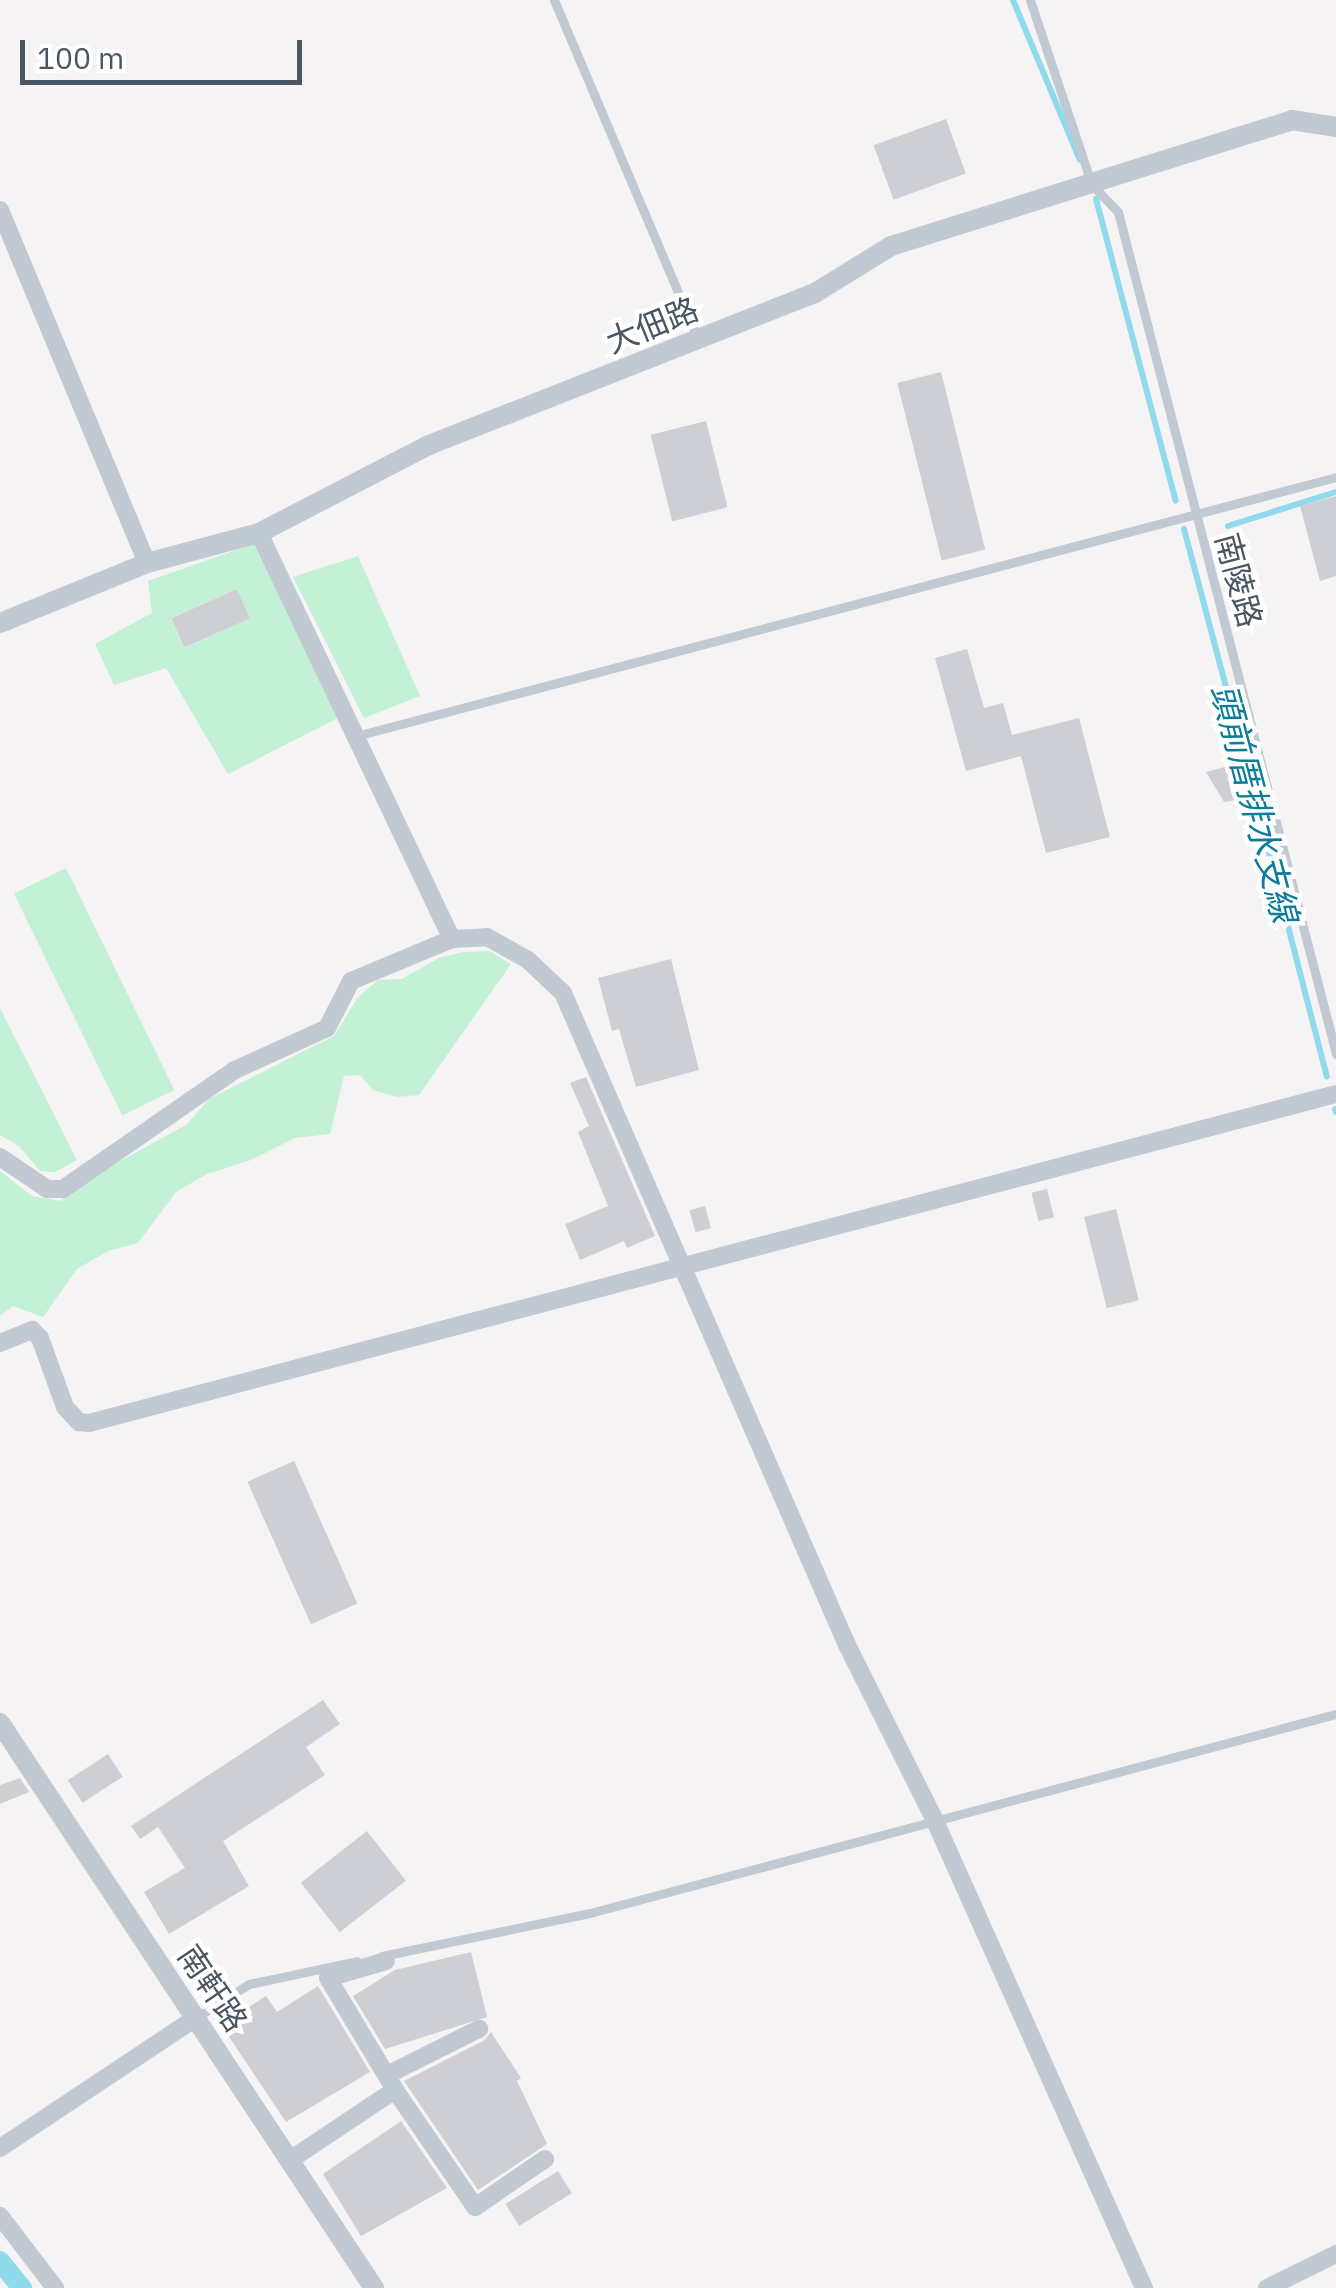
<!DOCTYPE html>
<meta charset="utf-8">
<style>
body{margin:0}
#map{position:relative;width:1336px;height:2288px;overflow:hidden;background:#f5f3f3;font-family:"IBM Plex Sans","Noto Sans TC",sans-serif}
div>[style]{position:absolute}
.green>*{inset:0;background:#c3f1d5;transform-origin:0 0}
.stream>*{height:6px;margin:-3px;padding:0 3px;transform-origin:3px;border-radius:3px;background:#90daee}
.canal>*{height:20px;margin:-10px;padding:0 10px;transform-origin:10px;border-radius:10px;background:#90daee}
.building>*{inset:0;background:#cdcfd5;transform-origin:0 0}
.service>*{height:9px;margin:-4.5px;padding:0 4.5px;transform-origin:4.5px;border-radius:4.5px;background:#c1cad2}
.minor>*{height:18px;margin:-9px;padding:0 9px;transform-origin:9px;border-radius:9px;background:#c1cad2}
.tertiary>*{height:20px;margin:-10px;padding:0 10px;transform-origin:10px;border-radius:10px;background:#c1cad2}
span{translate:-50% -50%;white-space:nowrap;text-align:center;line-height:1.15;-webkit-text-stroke:9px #fff;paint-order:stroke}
.street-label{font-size:32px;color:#4a5661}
.water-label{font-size:35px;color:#0c7c9b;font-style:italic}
.scale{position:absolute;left:20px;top:40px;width:282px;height:45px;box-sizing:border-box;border:5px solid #4a5661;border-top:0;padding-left:12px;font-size:30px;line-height:35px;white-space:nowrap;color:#4a5661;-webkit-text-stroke:8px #fff;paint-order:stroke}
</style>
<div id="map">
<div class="green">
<i style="clip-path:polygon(evenodd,256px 543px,340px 717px,228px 774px,166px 668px,114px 685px,95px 644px,152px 613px,148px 581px,256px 543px,237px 589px,250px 618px,184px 648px,171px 618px,237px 589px)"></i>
<i style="clip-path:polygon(358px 556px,420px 696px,364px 718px,293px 577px)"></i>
<i style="left:66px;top:868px;width:247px;height:58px;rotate:64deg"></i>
<i style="clip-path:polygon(490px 951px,511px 964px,419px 1095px,397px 1097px,373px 1090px,360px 1075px,344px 1076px,330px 1134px,295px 1138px,251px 1160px,207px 1174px,176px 1192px,138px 1243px,108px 1251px,77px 1269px,43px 1317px,13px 1306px,0 1316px,0 1171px,32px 1196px,60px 1201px,102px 1171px,186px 1125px,209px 1099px,334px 1036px,358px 997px,378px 980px,402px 979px,439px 958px,463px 952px)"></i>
<i style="clip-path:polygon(0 1008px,77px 1160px,55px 1172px,40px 1171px,19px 1146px,0 1135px)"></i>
</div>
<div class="stream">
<i style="left:1013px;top:0;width:173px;rotate:67.3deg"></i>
<i style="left:1096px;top:199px;width:312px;rotate:75.2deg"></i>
<i style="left:1228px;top:526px;width:113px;rotate:-17.5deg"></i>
<i style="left:1184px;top:529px;width:248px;rotate:75.1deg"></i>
<i style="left:1253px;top:791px;width:295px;rotate:75.5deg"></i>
<i style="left:1335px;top:1109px;width:3px;rotate:72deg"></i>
</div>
<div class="canal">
<i style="left:0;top:2261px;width:35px;rotate:51deg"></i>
</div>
<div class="building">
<i style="left:946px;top:119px;width:58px;height:77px;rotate:70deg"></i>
<i style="left:941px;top:372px;width:183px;height:45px;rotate:76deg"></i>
<i style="left:706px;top:421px;width:89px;height:57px;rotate:76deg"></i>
<i style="clip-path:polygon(1336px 496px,1336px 576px,1320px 581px,1300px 506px)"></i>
<i style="left:237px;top:589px;width:32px;height:72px;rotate:66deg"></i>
<i style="clip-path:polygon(967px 649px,984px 708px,1003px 703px,1012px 735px,1079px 718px,1110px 837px,1046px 853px,1021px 756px,966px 771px,935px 658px)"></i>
<i style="clip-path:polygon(1251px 760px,1261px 796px,1224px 802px,1206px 772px)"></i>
<i style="clip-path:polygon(671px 959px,699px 1070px,636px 1087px,619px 1029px,612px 1031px,598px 978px)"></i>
<i style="clip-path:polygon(586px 1077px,655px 1236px,627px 1248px,624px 1241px,580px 1260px,565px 1224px,608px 1206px,578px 1132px,589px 1126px,570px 1083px)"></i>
<i style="left:1047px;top:1189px;width:29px;height:16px;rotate:76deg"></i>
<i style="left:705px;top:1206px;width:23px;height:16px;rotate:75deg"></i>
<i style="left:1116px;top:1209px;width:94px;height:33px;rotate:76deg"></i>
<i style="left:294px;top:1461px;width:156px;height:51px;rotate:66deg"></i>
<i style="clip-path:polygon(323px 1700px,340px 1724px,306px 1747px,325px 1775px,223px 1841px,249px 1886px,169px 1934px,144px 1892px,185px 1868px,158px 1827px,140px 1839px,131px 1826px)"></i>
<i style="left:108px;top:1754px;width:27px;height:48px;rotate:57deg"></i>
<i style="clip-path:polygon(20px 1778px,29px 1792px,0 1804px,0 1785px)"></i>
<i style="left:367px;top:1831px;width:63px;height:84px;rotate:52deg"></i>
<i style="clip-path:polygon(471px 1952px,487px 2017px,385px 2049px,353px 1996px,395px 1970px)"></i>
<i style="clip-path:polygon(318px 1986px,370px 2072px,286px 2122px,221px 2025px,266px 1996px,277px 2012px)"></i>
<i style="clip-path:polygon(491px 2032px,521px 2078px,517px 2081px,547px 2144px,478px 2190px,404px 2081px,485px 2040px)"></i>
<i style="clip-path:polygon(401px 2121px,447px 2188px,361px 2236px,323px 2174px)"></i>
<i style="left:558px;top:2171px;width:26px;height:62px;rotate:58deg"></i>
</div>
<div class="service">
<i style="left:554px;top:0;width:366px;rotate:67deg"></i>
<i style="left:1030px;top:0;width:195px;rotate:71.5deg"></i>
<i style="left:1092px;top:185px;width:37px;rotate:46deg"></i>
<i style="left:1118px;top:212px;width:870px;rotate:75.48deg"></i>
<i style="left:356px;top:736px;width:1014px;rotate:-14.8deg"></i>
<i style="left:382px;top:1956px;width:212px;rotate:-11.7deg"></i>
<i style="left:590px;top:1913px;width:772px;rotate:-14.94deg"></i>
<i style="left:197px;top:2017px;width:62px;rotate:-32.4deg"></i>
<i style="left:249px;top:1984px;width:110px;rotate:-12deg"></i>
</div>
<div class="minor">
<i style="left:0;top:210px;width:382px;rotate:67.4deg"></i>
<i style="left:259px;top:533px;width:450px;rotate:64.6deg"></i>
<i style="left:452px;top:939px;width:35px;rotate:-3deg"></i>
<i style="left:487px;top:937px;width:47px;rotate:29.3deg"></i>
<i style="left:528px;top:960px;width:48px;rotate:43.3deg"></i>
<i style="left:563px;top:993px;width:711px;rotate:66.46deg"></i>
<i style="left:847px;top:1645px;width:197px;rotate:63.4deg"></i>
<i style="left:935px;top:1821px;width:512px;rotate:65.89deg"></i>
<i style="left:0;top:1157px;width:57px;rotate:34.2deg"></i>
<i style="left:47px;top:1189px;width:16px"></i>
<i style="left:63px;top:1189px;width:209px;rotate:-34.7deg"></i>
<i style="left:235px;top:1070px;width:101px;rotate:-24.5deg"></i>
<i style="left:327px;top:1028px;width:53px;rotate:-62.9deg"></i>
<i style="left:351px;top:981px;width:109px;rotate:-22.6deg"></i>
<i style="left:0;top:1343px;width:35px;rotate:-22deg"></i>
<i style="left:32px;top:1330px;width:11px;rotate:45deg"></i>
<i style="left:40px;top:1338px;width:73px;rotate:70.1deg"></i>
<i style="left:65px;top:1407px;width:21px;rotate:47deg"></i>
<i style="left:79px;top:1422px;width:10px;rotate:6deg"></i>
<i style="left:89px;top:1423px;width:1290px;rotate:-14.78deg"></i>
<i style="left:386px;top:1961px;width:60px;rotate:163.7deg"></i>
<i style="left:328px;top:1978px;width:131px;rotate:59.1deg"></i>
<i style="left:395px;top:2090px;width:142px;rotate:55.6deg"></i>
<i style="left:475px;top:2207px;width:85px;rotate:-34.4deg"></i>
<i style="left:389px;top:2074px;width:101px;rotate:-26.6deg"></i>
<i style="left:0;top:2148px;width:237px;rotate:-33.6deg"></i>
<i style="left:290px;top:2160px;width:126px;rotate:-33.7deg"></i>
<i style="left:0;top:2216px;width:91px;rotate:52.6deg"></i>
<i style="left:1267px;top:2288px;width:77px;rotate:-26.2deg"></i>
</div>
<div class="tertiary">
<i style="left:0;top:623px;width:159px;rotate:-22.2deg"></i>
<i style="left:147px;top:563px;width:116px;rotate:-15deg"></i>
<i style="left:259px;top:533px;width:191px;rotate:-27.4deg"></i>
<i style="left:429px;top:445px;width:415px;rotate:-21.5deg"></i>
<i style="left:815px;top:293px;width:89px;rotate:-31.7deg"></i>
<i style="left:891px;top:246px;width:420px;rotate:-17.4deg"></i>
<i style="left:1292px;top:120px;width:45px;rotate:9deg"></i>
<i style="left:0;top:1723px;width:678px;rotate:56.5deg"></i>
</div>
<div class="street-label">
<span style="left:652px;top:325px;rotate:-22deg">大佃路</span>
<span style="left:1239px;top:580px;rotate:75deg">南陵路</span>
<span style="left:213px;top:1988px;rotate:56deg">南軒路</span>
</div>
<div class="water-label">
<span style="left:1255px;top:803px;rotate:75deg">頭前厝排水支線</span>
</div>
<div class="scale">100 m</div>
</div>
